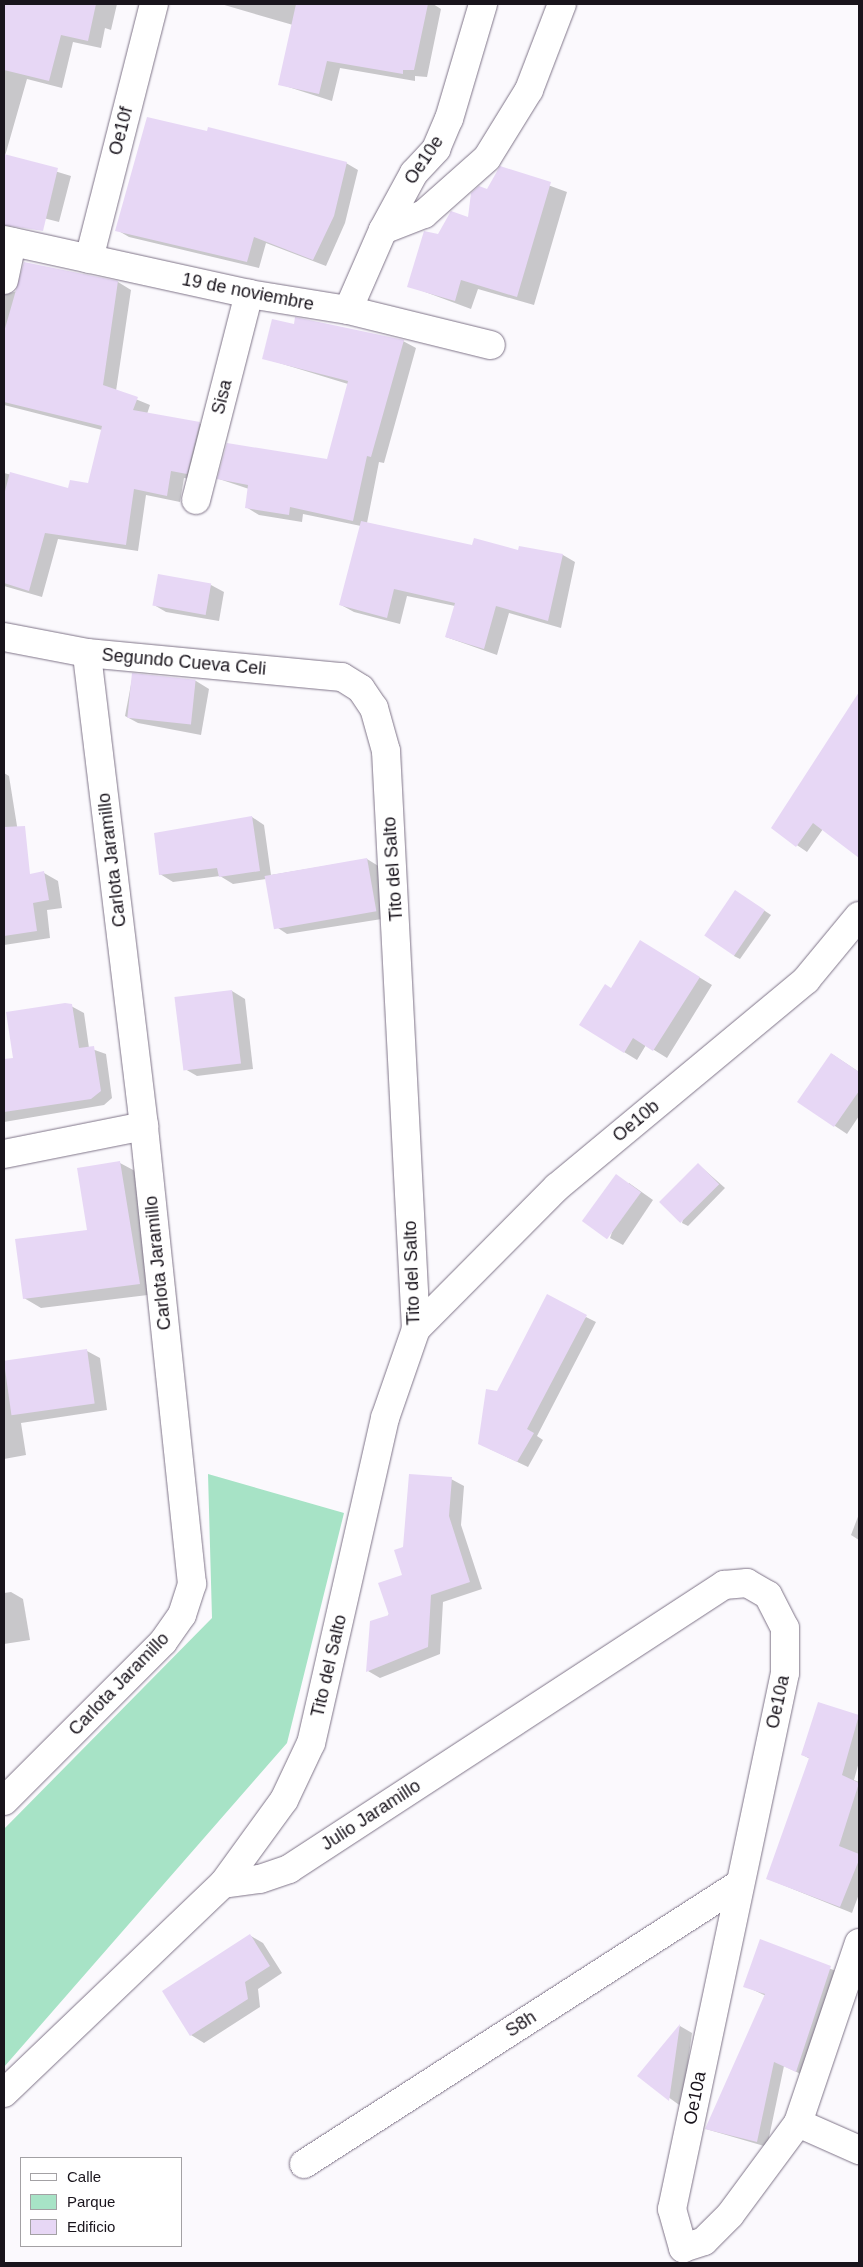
<!DOCTYPE html>
<style>
body{margin:0}
#map{position:relative;width:863px;height:2267px;overflow:hidden;background:#fbf9fd;font-family:Helvetica,sans-serif}
div>[style]{position:absolute}
.green>*{inset:0;background:#a7e3c6}
.shadow>*{inset:0;background:#0003}
.building>*{inset:0;background:#e7d7f5;transform-origin:0 0}
.roads{filter:drop-shadow(0 0 1px #7f7488) drop-shadow(0 0 1px #7f7488)}
.street>*{height:28px;margin:-14px;padding:0 14px;transform-origin:14px;border-radius:14px;background:#fff}
span{translate:-50% -50%;white-space:nowrap;text-align:center;line-height:1.15;-webkit-text-stroke:4px #fff;paint-order:stroke}
.street-label{font-size:18px;color:#19141c}
.frame{position:absolute;inset:0;border:5px solid #19141c;pointer-events:none}
.legend{position:absolute;left:20px;top:2157px;width:162px;height:90px;box-sizing:border-box;background:#fff;border:1px solid #a3a1a4;margin:0;padding:6px 9px;list-style:none;font-size:15px;color:#19141c}
.legend li{display:flex;align-items:center;gap:10px;height:25px}
.legend b{width:25px;border:1px solid #a3a1a4}
</style>
<div id="map">
<div class="green">
<i style="clip-path:polygon(208px 1474px,344px 1513px,287px 1743px,4px 2067px,4px 1829px,212px 1618px)"></i>
</div>
<div class="shadow">
<i style="clip-path:polygon(4px 4px,117px 4px,111px 30px,105px 28px,101px 48px,73px 42px,62px 88px,27px 79px,5px 156px,71px 176px,59px 222px,4px 208px)"></i>
<i style="clip-path:polygon(221px 4px,433px 4px,441px 9px,427px 77px,415px 76px,415px 81px,340px 68px,332px 101px,279px 84px,293px 25px)"></i>
<i style="clip-path:polygon(346px 163px,358px 170px,345px 223px,326px 266px,266px 243px,259px 268px,129px 237px,117px 230px)"></i>
<i style="clip-path:polygon(501px 168px,567px 192px,534px 305px,478px 289px,471px 309px,409px 286px,439px 235px,469px 219px)"></i>
<i style="clip-path:polygon(25px 264px,118px 282px,131px 290px,116px 391px,150px 405px,147px 414px,199px 423px,212px 431px,200px 480px,184px 478px,180px 502px,146px 495px,138px 551px,58px 539px,42px 597px,4px 586px,4px 473px,69px 490px,89px 484px,102px 430px,4px 405px,4px 295px,17px 291px)"></i>
<i style="clip-path:polygon(295px 326px,403px 341px,416px 348px,384px 463px,379px 462px,367px 523px,472px 546px,563px 555px,575px 562px,561px 628px,509px 613px,497px 655px,446px 637px,455px 606px,407px 596px,400px 624px,354px 612px,341px 605px,361px 526px,303px 514px,302px 522px,259px 515px,246px 507px,249px 489px,219px 479px,328px 460px,348px 384px,263px 358px)"></i>
<i style="clip-path:polygon(159px 575px,211px 585px,224px 592px,219px 621px,166px 612px,154px 605px)"></i>
<i style="clip-path:polygon(133px 674px,196px 681px,209px 689px,201px 735px,138px 723px,125px 716px)"></i>
<i style="clip-path:polygon(858px 696px,859px 829px,849px 847px,823px 829px,807px 852px,772px 828px)"></i>
<i style="clip-path:polygon(4px 773px,9px 776px,25px 876px,44px 873px,58px 881px,62px 908px,47px 910px,50px 938px,4px 945px)"></i>
<i style="clip-path:polygon(252px 817px,264px 825px,271px 875px,367px 859px,380px 867px,388px 918px,287px 934px,275px 926px,266px 879px,233px 884px,220px 876px,173px 882px,160px 874px)"></i>
<i style="clip-path:polygon(741px 895px,771px 915px,740px 959px,734px 956px)"></i>
<i style="clip-path:polygon(653px 949px,712px 985px,667px 1058px,646px 1045px,637px 1060px,624px 1052px,612px 990px)"></i>
<i style="clip-path:polygon(232px 991px,245px 999px,253px 1069px,197px 1076px,185px 1069px)"></i>
<i style="clip-path:polygon(71px 1006px,84px 1013px,89px 1048px,106px 1054px,112px 1098px,104px 1105px,4px 1122px,4px 1061px,15px 1059px)"></i>
<i style="clip-path:polygon(832px 1054px,859px 1072px,859px 1116px,847px 1134px,799px 1102px)"></i>
<i style="clip-path:polygon(120px 1163px,137px 1172px,156px 1294px,41px 1308px,24px 1298px,88px 1231px)"></i>
<i style="clip-path:polygon(698px 1164px,725px 1188px,688px 1226px,682px 1223px)"></i>
<i style="clip-path:polygon(629px 1183px,653px 1200px,623px 1245px,610px 1238px)"></i>
<i style="clip-path:polygon(586px 1317px,596px 1322px,537px 1436px,543px 1440px,528px 1467px,490px 1449px,498px 1392px)"></i>
<i style="clip-path:polygon(87px 1351px,100px 1358px,107px 1410px,21px 1423px,26px 1455px,4px 1459px,4px 1365px)"></i>
<i style="clip-path:polygon(451px 1479px,464px 1486px,461px 1525px,482px 1589px,443px 1602px,440px 1654px,380px 1678px,368px 1671px,403px 1575px,404px 1548px)"></i>
<i style="clip-path:polygon(859px 1514px,859px 1540px,851px 1535px)"></i>
<i style="clip-path:polygon(11px 1592px,23px 1599px,30px 1640px,4px 1644px,4px 1593px)"></i>
<i style="clip-path:polygon(819px 1703px,859px 1716px,859px 1762px,854px 1780px,859px 1782px,859px 1894px,852px 1913px,768px 1879px,810px 1759px,803px 1755px)"></i>
<i style="clip-path:polygon(251px 1936px,263px 1943px,282px 1973px,258px 1989px,260px 2007px,204px 2043px,191px 2035px)"></i>
<i style="clip-path:polygon(761px 1941px,841px 1973px,807px 2077px,784px 2066px,767px 2147px,706px 2129px,766px 1996px,745px 1986px)"></i>
<i style="clip-path:polygon(680px 2026px,692px 2033px,682px 2107px,639px 2076px)"></i>
</div>
<div class="building">
<i style="clip-path:polygon(4px 4px,96px 4px,88px 41px,61px 35px,49px 81px,4px 70px)"></i>
<i style="clip-path:polygon(296px 4px,428px 4px,414px 70px,403px 70px,403px 74px,327px 61px,319px 94px,278px 85px)"></i>
<i style="clip-path:polygon(147px 117px,207px 131px,208px 127px,347px 162px,334px 216px,313px 260px,254px 237px,247px 262px,115px 231px)"></i>
<i style="clip-path:polygon(4px 154px,58px 168px,43px 231px,4px 225px)"></i>
<i style="clip-path:polygon(500px 166px,551px 182px,517px 297px,461px 280px,455px 301px,407px 287px,424px 231px,438px 234px,451px 211px,468px 217px,471px 193px,479px 186px,487px 189px)"></i>
<i style="clip-path:polygon(24px 262px,118px 281px,103px 385px,138px 397px,133px 410px,200px 422px,187px 474px,171px 471px,167px 496px,134px 489px,126px 545px,45px 533px,29px 591px,4px 583px,4px 495px,10px 472px,68px 488px,70px 480px,88px 483px,102px 426px,4px 402px,4px 332px)"></i>
<i style="clip-path:polygon(295px 317px,404px 340px,371px 457px,367px 456px,353px 521px,290px 507px,289px 515px,245px 508px,248px 485px,217px 479px,227px 443px,327px 459px,348px 381px,262px 359px,272px 319px,294px 324px)"></i>
<i style="clip-path:polygon(361px 521px,472px 545px,474px 538px,518px 550px,519px 546px,563px 554px,548px 621px,496px 606px,484px 649px,445px 637px,455px 603px,394px 589px,387px 618px,339px 605px)"></i>
<i style="left:158px;top:574px;width:54px;height:32px;rotate:10deg"></i>
<i style="left:132px;top:673px;width:64px;height:45px;rotate:6deg"></i>
<i style="clip-path:polygon(859px 692px,859px 858px,813px 823px,796px 847px,771px 828px)"></i>
<i style="clip-path:polygon(252px 816px,260px 871px,219px 877px,217px 868px,159px 875px,154px 833px)"></i>
<i style="clip-path:polygon(25px 826px,30px 874px,44px 871px,49px 900px,33px 903px,37px 931px,4px 936px,4px 827px)"></i>
<i style="left:367px;top:858px;width:54px;height:104px;rotate:80deg"></i>
<i style="left:735px;top:890px;width:36px;height:55px;rotate:34deg"></i>
<i style="clip-path:polygon(640px 940px,700px 977px,653px 1051px,633px 1038px,624px 1053px,579px 1025px,605px 984px,611px 988px)"></i>
<i style="left:232px;top:990px;width:74px;height:58px;rotate:83deg"></i>
<i style="clip-path:polygon(65px 1003px,72px 1004px,79px 1048px,94px 1046px,101px 1091px,91px 1099px,4px 1112px,4px 1059px,13px 1058px,6px 1012px)"></i>
<i style="clip-path:polygon(831px 1053px,859px 1072px,859px 1091px,834px 1127px,797px 1102px)"></i>
<i style="clip-path:polygon(120px 1161px,140px 1284px,23px 1299px,15px 1239px,87px 1230px,77px 1168px)"></i>
<i style="left:698px;top:1163px;width:30px;height:55px;rotate:45deg"></i>
<i style="left:616px;top:1174px;width:31px;height:58px;rotate:36deg"></i>
<i style="clip-path:polygon(547px 1294px,587px 1315px,527px 1429px,534px 1433px,517px 1462px,478px 1444px,486px 1389px,497px 1391px)"></i>
<i style="left:87px;top:1349px;width:55px;height:84px;rotate:82deg"></i>
<i style="clip-path:polygon(409px 1474px,452px 1477px,449px 1516px,470px 1582px,431px 1595px,428px 1647px,366px 1672px,370px 1621px,389px 1615px,378px 1583px,402px 1575px,394px 1550px,403px 1547px)"></i>
<i style="clip-path:polygon(818px 1702px,859px 1715px,842px 1775px,859px 1783px,839px 1846px,859px 1854px,859px 1860px,840px 1907px,766px 1879px,809px 1758px,801px 1755px)"></i>
<i style="clip-path:polygon(250px 1934px,270px 1966px,245px 1982px,248px 1999px,190px 2036px,162px 1991px)"></i>
<i style="clip-path:polygon(760px 1939px,831px 1966px,796px 2072px,774px 2062px,757px 2142px,705px 2129px,765px 1994px,743px 1987px)"></i>
<i style="clip-path:polygon(680px 2024px,669px 2101px,637px 2076px)"></i>
</div>
<div class="roads">
<div class="street">
<i style="left:383px;top:230px;width:44px;rotate:-21.3deg"></i>
<i style="left:424px;top:214px;width:84px;rotate:-41.6deg"></i>
<i style="left:487px;top:158px;width:80px;rotate:-58.3deg"></i>
<i style="left:529px;top:90px;width:92px;rotate:-69deg"></i>
<i style="left:4px;top:240px;width:251px;rotate:12.4deg"></i>
<i style="left:249px;top:294px;width:100px;rotate:9.2deg"></i>
<i style="left:348px;top:310px;width:147px;rotate:13.8deg"></i>
<i style="left:89px;top:259px;width:263px;rotate:-75.7deg"></i>
<i style="left:4px;top:280px;width:39px;rotate:-78deg"></i>
<i style="left:348px;top:310px;width:87px;rotate:-66.4deg"></i>
<i style="left:383px;top:230px;width:65px;rotate:-61.5deg"></i>
<i style="left:414px;top:173px;width:33px;rotate:-47deg"></i>
<i style="left:436px;top:149px;width:33px;rotate:-67deg"></i>
<i style="left:449px;top:119px;width:120px;rotate:-73.5deg"></i>
<i style="left:196px;top:500px;width:213px;rotate:-75.6deg"></i>
<i style="left:4px;top:637px;width:85px;rotate:10.9deg"></i>
<i style="left:87px;top:653px;width:256px;rotate:5.4deg"></i>
<i style="left:342px;top:677px;width:22px;rotate:32deg"></i>
<i style="left:361px;top:689px;width:23px;rotate:56deg"></i>
<i style="left:374px;top:708px;width:45px;rotate:74.4deg"></i>
<i style="left:386px;top:751px;width:579px;rotate:87.03deg"></i>
<i style="left:416px;top:1329px;width:94px;rotate:109.2deg"></i>
<i style="left:385px;top:1418px;width:333px;rotate:102.8deg"></i>
<i style="left:311px;top:1743px;width:63px;rotate:115.3deg"></i>
<i style="left:284px;top:1800px;width:104px;rotate:126deg"></i>
<i style="left:4px;top:1154px;width:143px;rotate:-11.3deg"></i>
<i style="left:416px;top:1329px;width:200px;rotate:-45.2deg"></i>
<i style="left:557px;top:1187px;width:324px;rotate:-39.7deg"></i>
<i style="left:806px;top:980px;width:83px;rotate:-50.4deg"></i>
<i style="left:4px;top:1801px;width:225px;rotate:-45deg"></i>
<i style="left:163px;top:1642px;width:33px;rotate:-55deg"></i>
<i style="left:182px;top:1615px;width:33px;rotate:-72deg"></i>
<i style="left:192px;top:1584px;width:461px;rotate:-96deg"></i>
<i style="left:144px;top:1126px;width:476px;rotate:-96.9deg"></i>
<i style="left:4px;top:2093px;width:303px;rotate:-43.7deg"></i>
<i style="left:223px;top:1884px;width:37px;rotate:-8deg"></i>
<i style="left:260px;top:1879px;width:31px;rotate:-19deg"></i>
<i style="left:289px;top:1869px;width:520px;rotate:-33.14deg"></i>
<i style="left:724px;top:1585px;width:23px;rotate:-5deg"></i>
<i style="left:747px;top:1583px;width:24px;rotate:30deg"></i>
<i style="left:768px;top:1595px;width:37px;rotate:63deg"></i>
<i style="left:785px;top:1628px;width:45px;rotate:90deg"></i>
<i style="left:785px;top:1673px;width:548px;rotate:101.9deg"></i>
<i style="left:672px;top:2209px;width:41px;rotate:74.2deg"></i>
<i style="left:683px;top:2248px;width:22px;rotate:-18deg"></i>
<i style="left:704px;top:2241px;width:37px;rotate:-45deg"></i>
<i style="left:730px;top:2215px;width:114px;rotate:-53.5deg"></i>
<i style="left:798px;top:2123px;width:190px;rotate:-71.3deg"></i>
<i style="left:798px;top:2123px;width:67px;rotate:23.9deg"></i>
<i style="left:304px;top:2164px;width:516px;rotate:-32.74deg"></i>
</div>
</div>
<div class="street-label">
<span style="left:121px;top:131px;rotate:-76deg">Oe10f</span>
<span style="left:424px;top:160px;rotate:-56deg">Oe10e</span>
<span style="left:248px;top:292px;rotate:11deg">19 de noviembre</span>
<span style="left:222px;top:397px;rotate:-76deg">Sisa</span>
<span style="left:184px;top:662px;rotate:5deg">Segundo Cueva Celi</span>
<span style="left:112px;top:860px;rotate:-97deg">Carlota Jaramillo</span>
<span style="left:393px;top:869px;rotate:-94deg">Tito del Salto</span>
<span style="left:636px;top:1121px;rotate:-40deg">Oe10b</span>
<span style="left:158px;top:1263px;rotate:-96deg">Carlota Jaramillo</span>
<span style="left:412px;top:1273px;rotate:-92deg">Tito del Salto</span>
<span style="left:329px;top:1666px;rotate:-77deg">Tito del Salto</span>
<span style="left:119px;top:1684px;rotate:-46deg">Carlota Jaramillo</span>
<span style="left:778px;top:1702px;rotate:-78deg">Oe10a</span>
<span style="left:371px;top:1815px;rotate:-33deg">Julio Jaramillo</span>
<span style="left:521px;top:2024px;rotate:-33deg">S8h</span>
<span style="left:695px;top:2098px;rotate:-79deg">Oe10a</span>
</div>
<div class="frame"></div>
<ul class="legend">
<li><b style="height:6px;background:#fff"></b>Calle</li>
<li><b style="height:14px;background:#a7e3c6"></b>Parque</li>
<li><b style="height:14px;background:#e7d7f5"></b>Edificio</li>
</ul>
</div>
